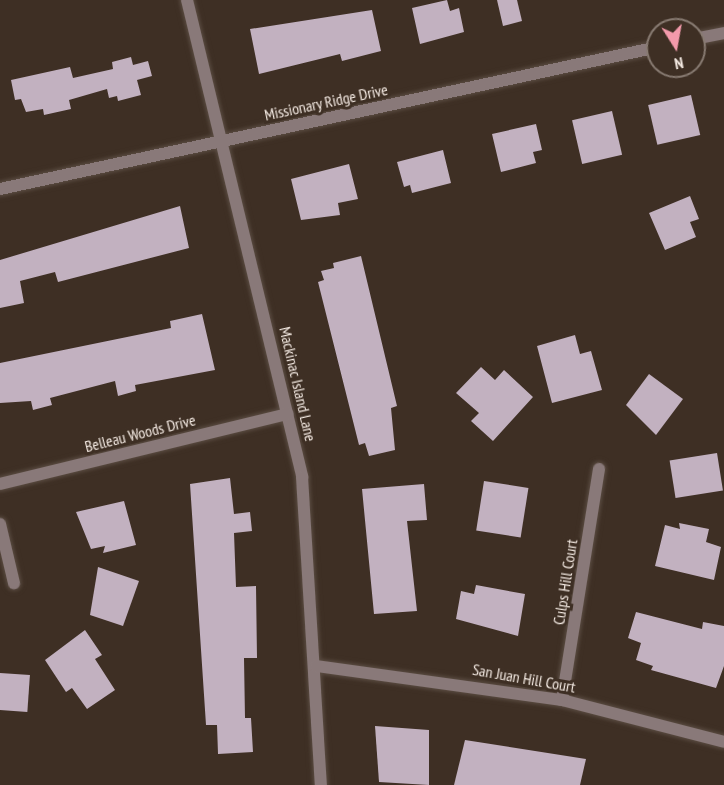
<!DOCTYPE html>
<style>
body{margin:0}
#map{position:relative;width:724px;height:785px;overflow:hidden;background:#3e2f24;font-family:"PT Sans Narrow",sans-serif}
div>[style]{position:absolute}
.building>*{inset:0;background:#c2b1c0;transform-origin:0 0}
.roads{filter:drop-shadow(0 0 2px #5b4d43) drop-shadow(0 0 2px #5b4d43)}
.street>*{height:12px;margin:-6px;padding:0 6px;transform-origin:6px;border-radius:6px;background:#897979}
span{translate:-50% -50%;white-space:nowrap;text-align:center;line-height:1.15;-webkit-text-stroke:6px #3e2f24;paint-order:stroke}
.street-label{font-size:16px;color:#f5ebe4}
.north{position:absolute;left:646px;top:18px;width:60px;height:60px;box-sizing:border-box;background:#3e2f24;border:2px solid #877a71;border-radius:50%;rotate:169deg;font-size:16px;font-weight:700;line-height:24px;text-align:center;color:#f5ebe4}
.north::after{content:'';display:block;margin:auto;width:21px;height:27px;background:#f39aab;clip-path:polygon(50% 0,100% 100%,50% 72%,0 100%)}
</style>
<div id="map">
<div class="building">
<i style="clip-path:polygon(447px 0,450px 11px,459px 8px,464px 32px,420px 44px,412px 8px)"></i>
<i style="clip-path:polygon(497px 0,517px 0,522px 21px,503px 26px)"></i>
<i style="clip-path:polygon(372px 10px,381px 51px,342px 61px,340px 54px,259px 74px,250px 29px)"></i>
<i style="clip-path:polygon(131px 57px,133px 65px,148px 61px,152px 76px,137px 80px,141px 95px,118px 101px,117px 96px,109px 98px,107px 89px,69px 100px,71px 109px,44px 115px,43px 109px,26px 112px,21px 99px,15px 100px,11px 80px,70px 67px,73px 78px,113px 69px,112px 62px)"></i>
<i style="left:691px;top:95px;width:41px;height:44px;rotate:77deg"></i>
<i style="left:612px;top:111px;width:45px;height:41px;rotate:77deg"></i>
<i style="clip-path:polygon(536px 124px,542px 150px,533px 152px,536px 163px,501px 172px,492px 134px)"></i>
<i style="clip-path:polygon(443px 150px,451px 183px,412px 193px,410px 185px,404px 187px,397px 162px)"></i>
<i style="clip-path:polygon(349px 164px,358px 199px,338px 203px,340px 215px,301px 220px,291px 179px)"></i>
<i style="clip-path:polygon(690px 196px,699px 219px,690px 222px,696px 237px,665px 250px,649px 213px)"></i>
<i style="clip-path:polygon(180px 206px,189px 248px,58px 282px,55px 272px,20px 281px,24px 303px,0 308px,0 260px)"></i>
<i style="clip-path:polygon(361px 256px,397px 406px,391px 408px,395px 450px,369px 456px,365px 443px,359px 445px,318px 282px,324px 280px,321px 271px,334px 268px,333px 263px)"></i>
<i style="clip-path:polygon(202px 314px,215px 370px,135px 385px,136px 391px,118px 396px,115px 381px,50px 398px,52px 405px,33px 410px,31px 401px,0 403px,0 363px,171px 328px,170px 321px)"></i>
<i style="clip-path:polygon(575px 335px,580px 354px,591px 351px,602px 390px,552px 403px,537px 346px)"></i>
<i style="clip-path:polygon(481px 367px,495px 380px,504px 370px,533px 397px,493px 441px,471px 421px,479px 413px,456px 393px)"></i>
<i style="clip-path:polygon(649px 374px,683px 399px,656px 435px,626px 405px)"></i>
<i style="left:717px;top:453px;width:38px;height:48px;rotate:81deg"></i>
<i style="clip-path:polygon(230px 478px,234px 514px,250px 512px,252px 531px,234px 533px,236px 587px,256px 586px,257px 658px,244px 658px,245px 718px,251px 718px,253px 752px,218px 754px,217px 725px,206px 725px,190px 484px)"></i>
<i style="left:484px;top:481px;width:45px;height:50px;rotate:9deg"></i>
<i style="clip-path:polygon(424px 484px,427px 520px,407px 521px,417px 611px,374px 614px,362px 489px)"></i>
<i style="clip-path:polygon(124px 501px,136px 545px,103px 553px,105px 546px,91px 549px,76px 512px)"></i>
<i style="clip-path:polygon(679px 523px,709px 529px,706px 542px,721px 547px,714px 580px,655px 566px,665px 525px,680px 529px)"></i>
<i style="clip-path:polygon(98px 567px,139px 581px,123px 626px,90px 615px)"></i>
<i style="clip-path:polygon(476px 585px,525px 594px,518px 636px,456px 619px,461px 591px,474px 594px)"></i>
<i style="clip-path:polygon(636px 612px,702px 629px,703px 622px,724px 626px,724px 666px,716px 688px,651px 670px,653px 666px,636px 660px,641px 643px,628px 638px)"></i>
<i style="clip-path:polygon(85px 630px,102px 655px,95px 659px,115px 690px,87px 709px,72px 688px,66px 692px,45px 660px)"></i>
<i style="left:0;top:673px;width:30px;height:37px;rotate:4deg"></i>
<i style="clip-path:polygon(375px 726px,429px 730px,429px 785px,379px 782px)"></i>
<i style="clip-path:polygon(465px 740px,586px 759px,580px 785px,454px 785px)"></i>
</div>
<div class="roads">
<div class="street">
<i style="left:187px;top:0;width:491px;rotate:76.4deg"></i>
<i style="left:302px;top:477px;width:309px;rotate:86.5deg"></i>
<i style="left:694px;top:39px;width:31px;rotate:-11deg"></i>
<i style="left:0;top:189px;width:673px;rotate:-12.18deg"></i>
<i style="left:0;top:484px;width:296px;rotate:-13.7deg"></i>
<i style="left:0;top:524px;width:61px;rotate:76.7deg"></i>
<i style="left:316px;top:666px;width:248px;rotate:7.9deg"></i>
<i style="left:562px;top:700px;width:167px;rotate:14.5deg"></i>
<i style="left:562px;top:700px;width:234px;rotate:-80.9deg"></i>
</div>
</div>
<div class="street-label">
<span style="left:326px;top:102px;rotate:-12deg">Missionary Ridge Drive</span>
<span style="left:298px;top:384px;rotate:77deg">Mackinac Island Lane</span>
<span style="left:140px;top:433px;rotate:-14deg">Belleau Woods Drive</span>
<span style="left:565px;top:582px;rotate:-81deg">Culps Hill Court</span>
<span style="left:524px;top:678px;rotate:10deg">San Juan Hill Court</span>
</div>
<div class="north">N</div>
</div>
